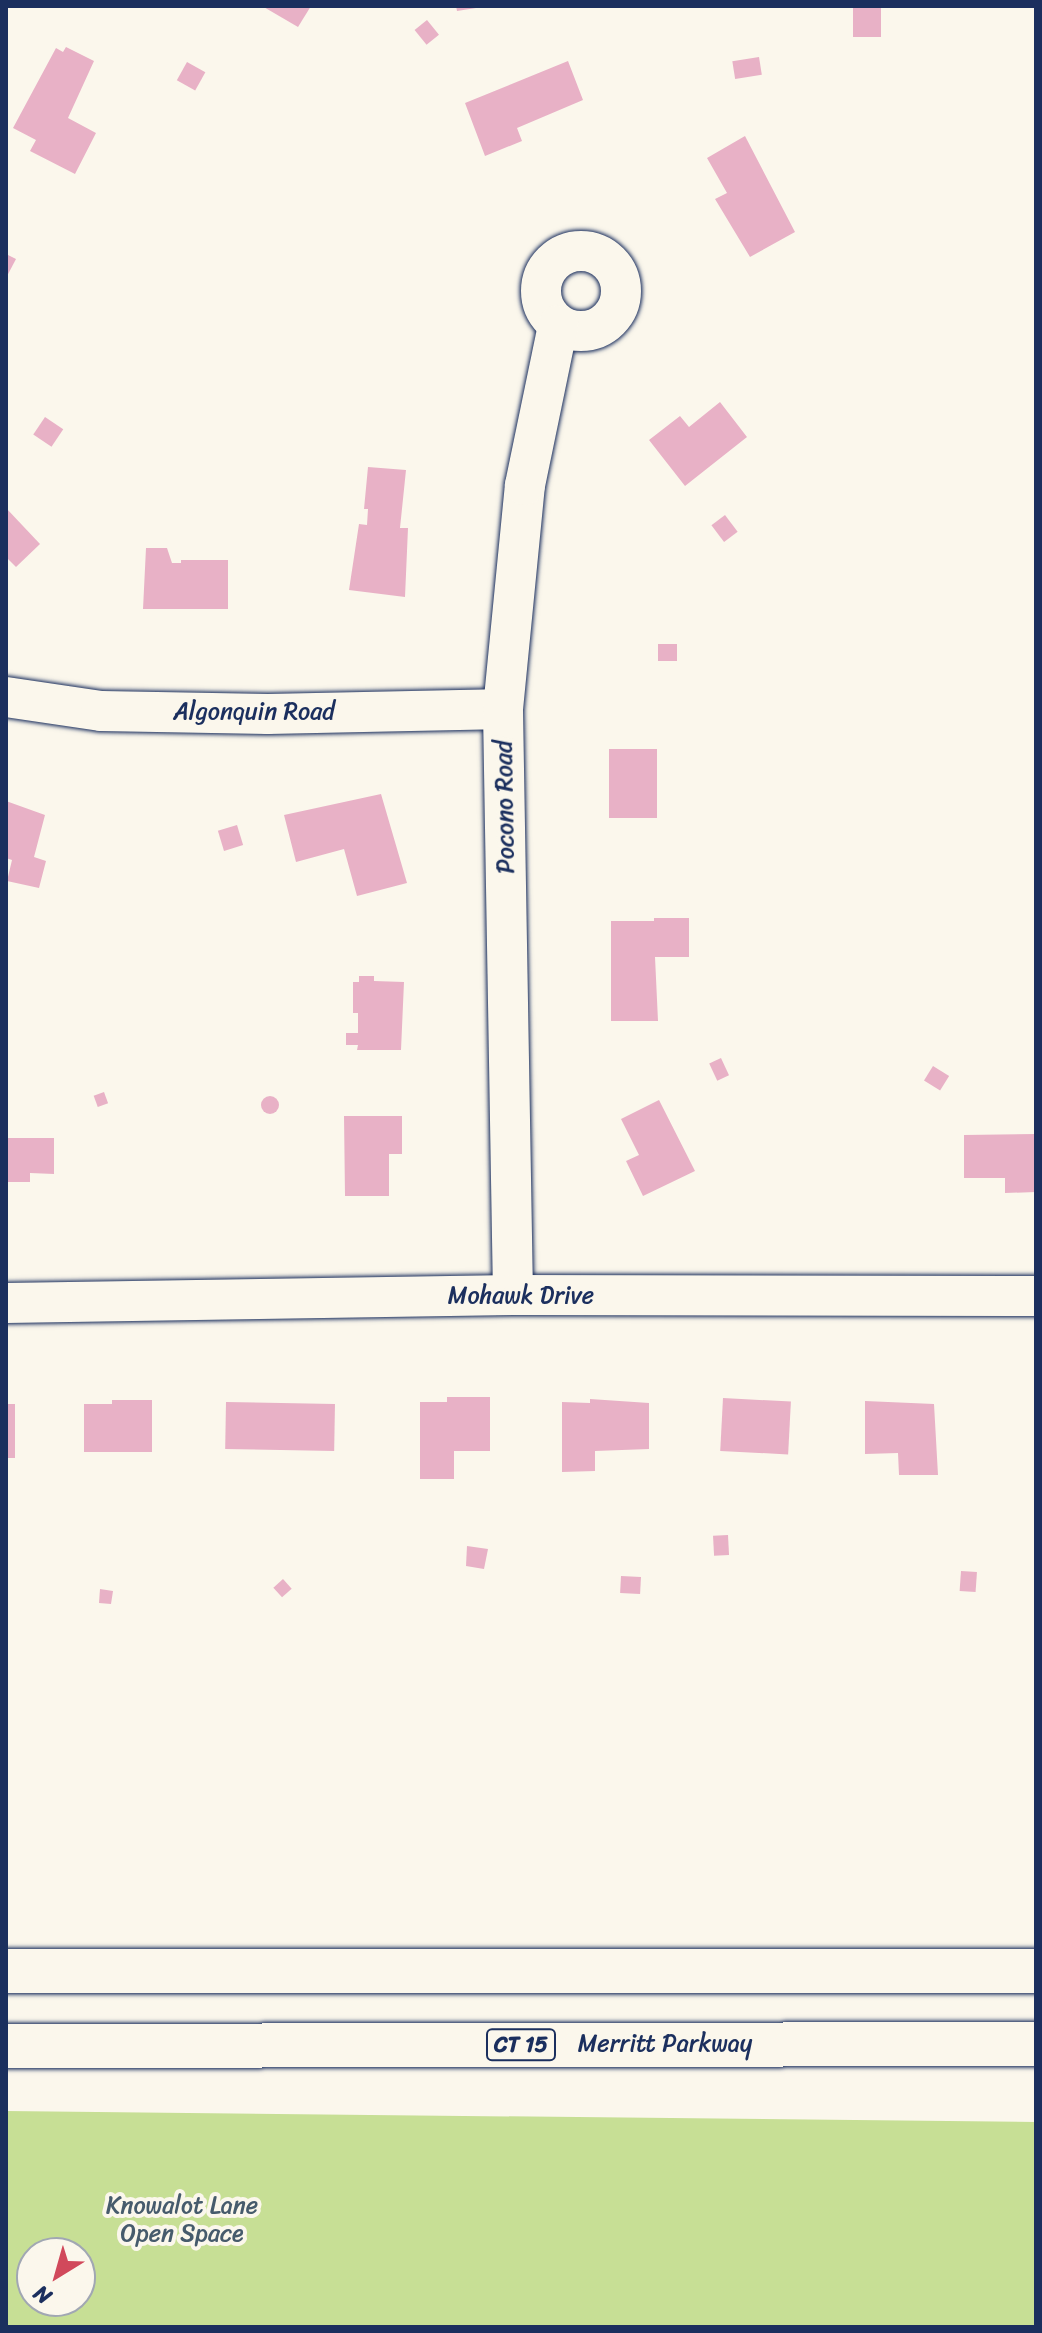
<!DOCTYPE html>
<style>
body{margin:0}
#map{position:relative;width:1042px;height:2333px;overflow:hidden;background:#fbf7ec;font-family:Sriracha,sans-serif}
div>[style]{position:absolute}
.green>*{inset:0;background:#c7df95}
.building>*{inset:0;background:#e8b1c6;transform-origin:0 0}
.round{border-radius:50%}
.roads{filter:drop-shadow(0 0 2px #1b2f5e) drop-shadow(0 0 2px #1b2f5e)}
.minor>*{height:40px;margin:-20px;padding:0 20px;transform-origin:20px;border-radius:20px;background:#fbf7ec}
.minor>.ring{margin:-20px;padding:0;box-sizing:content-box;background:none;border:40px solid #fbf7ec;border-radius:50%}
.motorway>*{height:44px;margin:-22px;padding:0 22px;transform-origin:22px;border-radius:22px;background:#fbf7ec}
span{translate:-50% -50%;white-space:nowrap;text-align:center;line-height:1.15;-webkit-text-stroke:8px #fbf7ec;paint-order:stroke}
.shield-label span{padding:2px 6px;background:#fbf7ec;border:2px solid;border-radius:6px;-webkit-text-stroke-width:0}
.shield-label{font-size:22px;color:#1b2f5e;font-weight:700}
.street-label{font-size:24px;color:#1b2f5e}
.park-label{font-size:24px;color:#465b6c}
.frame{position:absolute;inset:0;border:8px solid #1b2f5e;pointer-events:none}
.north{position:absolute;left:16px;top:2237px;width:80px;height:80px;box-sizing:border-box;background:#fbf7ec;border:2px solid #a1a7b3;border-radius:50%;rotate:217deg;font-size:22px;font-weight:700;line-height:32px;text-align:center;color:#1b2f5e}
.north::after{content:'';display:block;margin:auto;width:28px;height:36px;background:#d1495b;clip-path:polygon(50% 0,100% 100%,50% 72%,0 100%)}
</style>
<div id="map">
<div class="green">
<i style="clip-path:polygon(evenodd,6px 2111px,1036px 2122px,1036px 2327px,6px 2327px,6px 2111px,32px 2253px,80px 2253px,80px 2301px,32px 2301px,32px 2253px)"></i>
</div>
<div class="building">
<i style="clip-path:polygon(262px 6px,311px 6px,298px 27px)"></i>
<i style="clip-path:polygon(456px 6px,476px 6px,476px 8px,457px 11px)"></i>
<i style="left:853px;top:6px;width:28px;height:31px"></i>
<i style="left:427px;top:20px;width:19px;height:16px;rotate:51deg"></i>
<i style="clip-path:polygon(66px 47px,94px 61px,68px 118px,96px 133px,75px 174px,30px 151px,36px 140px,13px 128px,56px 48px,63px 52px)"></i>
<i style="left:759px;top:57px;width:18px;height:27px;rotate:81deg"></i>
<i style="clip-path:polygon(568px 61px,583px 100px,517px 128px,522px 141px,485px 156px,465px 103px)"></i>
<i style="left:187px;top:62px;width:21px;height:21px;rotate:29deg"></i>
<i style="clip-path:polygon(745px 136px,795px 232px,750px 257px,715px 199px,727px 193px,707px 158px)"></i>
<i style="clip-path:polygon(6px 254px,16px 259px,6px 278px)"></i>
<i style="clip-path:polygon(720px 402px,747px 437px,685px 486px,649px 440px,680px 416px,689px 427px)"></i>
<i style="left:45px;top:417px;width:22px;height:21px;rotate:34deg"></i>
<i style="clip-path:polygon(368px 467px,406px 470px,400px 528px,408px 528px,405px 597px,349px 590px,359px 524px,367px 525px,368px 509px,364px 509px)"></i>
<i style="clip-path:polygon(6px 508px,40px 544px,16px 567px,6px 557px)"></i>
<i style="left:725px;top:515px;width:21px;height:17px;rotate:53deg"></i>
<i style="clip-path:polygon(146px 548px,167px 548px,172px 563px,181px 563px,181px 560px,228px 560px,228px 609px,143px 609px)"></i>
<i style="left:658px;top:644px;width:19px;height:17px"></i>
<i style="left:657px;top:749px;width:69px;height:48px;rotate:90deg"></i>
<i style="clip-path:polygon(381px 794px,407px 883px,357px 896px,344px 849px,296px 862px,284px 815px)"></i>
<i style="clip-path:polygon(6px 801px,45px 815px,34px 857px,46px 861px,39px 888px,7px 881px,12px 860px,6px 858px)"></i>
<i style="left:237px;top:825px;width:21px;height:20px;rotate:73deg"></i>
<i style="clip-path:polygon(654px 918px,689px 918px,689px 957px,655px 957px,658px 1021px,611px 1021px,611px 921px,654px 921px)"></i>
<i style="clip-path:polygon(359px 976px,374px 976px,374px 981px,404px 982px,401px 1050px,357px 1050px,358px 1045px,346px 1045px,346px 1033px,358px 1033px,358px 1013px,353px 1013px,353px 982px,359px 982px)"></i>
<i style="left:721px;top:1058px;width:19px;height:13px;rotate:65deg"></i>
<i style="left:933px;top:1066px;width:19px;height:17px;rotate:32deg"></i>
<i style="left:104px;top:1092px;width:12px;height:11px;rotate:70deg"></i>
<i class="round" style="left:261px;top:1096px;width:18px;height:18px"></i>
<i style="clip-path:polygon(659px 1100px,695px 1171px,643px 1196px,626px 1161px,639px 1155px,621px 1119px)"></i>
<i style="clip-path:polygon(344px 1116px,402px 1116px,402px 1154px,389px 1154px,389px 1196px,345px 1196px)"></i>
<i style="clip-path:polygon(1036px 1134px,1036px 1192px,1005px 1193px,1005px 1178px,964px 1178px,964px 1135px)"></i>
<i style="clip-path:polygon(6px 1138px,54px 1138px,54px 1174px,30px 1173px,30px 1182px,6px 1182px)"></i>
<i style="clip-path:polygon(447px 1397px,490px 1397px,490px 1451px,454px 1451px,454px 1479px,420px 1479px,420px 1402px,447px 1402px)"></i>
<i style="left:723px;top:1398px;width:68px;height:53px;rotate:3deg"></i>
<i style="clip-path:polygon(590px 1399px,649px 1403px,649px 1449px,595px 1451px,595px 1471px,562px 1472px,562px 1402px,590px 1403px)"></i>
<i style="clip-path:polygon(112px 1400px,152px 1400px,152px 1452px,84px 1452px,84px 1404px,112px 1404px)"></i>
<i style="clip-path:polygon(865px 1401px,934px 1404px,938px 1475px,899px 1475px,898px 1453px,865px 1454px)"></i>
<i style="left:226px;top:1402px;width:109px;height:47px;rotate:1deg"></i>
<i style="left:6px;top:1404px;width:9px;height:54px"></i>
<i style="left:728px;top:1535px;width:20px;height:15px;rotate:87deg"></i>
<i style="clip-path:polygon(467px 1546px,488px 1549px,484px 1569px,466px 1566px)"></i>
<i style="left:961px;top:1571px;width:16px;height:20px;rotate:4deg"></i>
<i style="left:621px;top:1576px;width:20px;height:17px;rotate:3deg"></i>
<i style="left:283px;top:1579px;width:13px;height:13px;rotate:48deg"></i>
<i style="clip-path:polygon(100px 1589px,113px 1591px,111px 1604px,99px 1603px)"></i>
</div>
<div class="roads">
<div class="minor">
<i class="ring" style="left:541px;top:251px;width:40px;height:40px"></i>
<i style="left:6px;top:697px;width:96px;rotate:8.4deg"></i>
<i style="left:101px;top:711px;width:167px;rotate:1deg"></i>
<i style="left:268px;top:714px;width:235px;rotate:-1.2deg"></i>
<i style="left:513px;top:1295px;width:586px;rotate:-90.98deg"></i>
<i style="left:503px;top:709px;width:225px;rotate:-84.4deg"></i>
<i style="left:525px;top:485px;width:163px;rotate:-78.3deg"></i>
<i style="left:6px;top:1303px;width:507px;rotate:-0.9deg"></i>
<i style="left:513px;top:1295px;width:523px;rotate:0.11deg"></i>
</div>
<div class="motorway">
<i style="left:6px;top:1971px;width:1030px"></i>
<i style="left:6px;top:2046px;width:1030px;rotate:-0.11deg"></i>
</div>
</div>
<div class="shield-label">
<span style="left:521px;top:2045px">CT 15</span>
</div>
<div class="street-label">
<span style="left:254px;top:712px">Algonquin Road</span>
<span style="left:505px;top:807px;rotate:-91deg">Pocono Road</span>
<span style="left:521px;top:1296px">Mohawk Drive</span>
<span style="left:665px;top:2044px">Merritt Parkway</span>
</div>
<div class="park-label">
<span style="left:182px;top:2220px">Knowalot Lane<br>Open Space</span>
</div>
<div class="frame"></div>
<div class="north">N</div>
</div>
